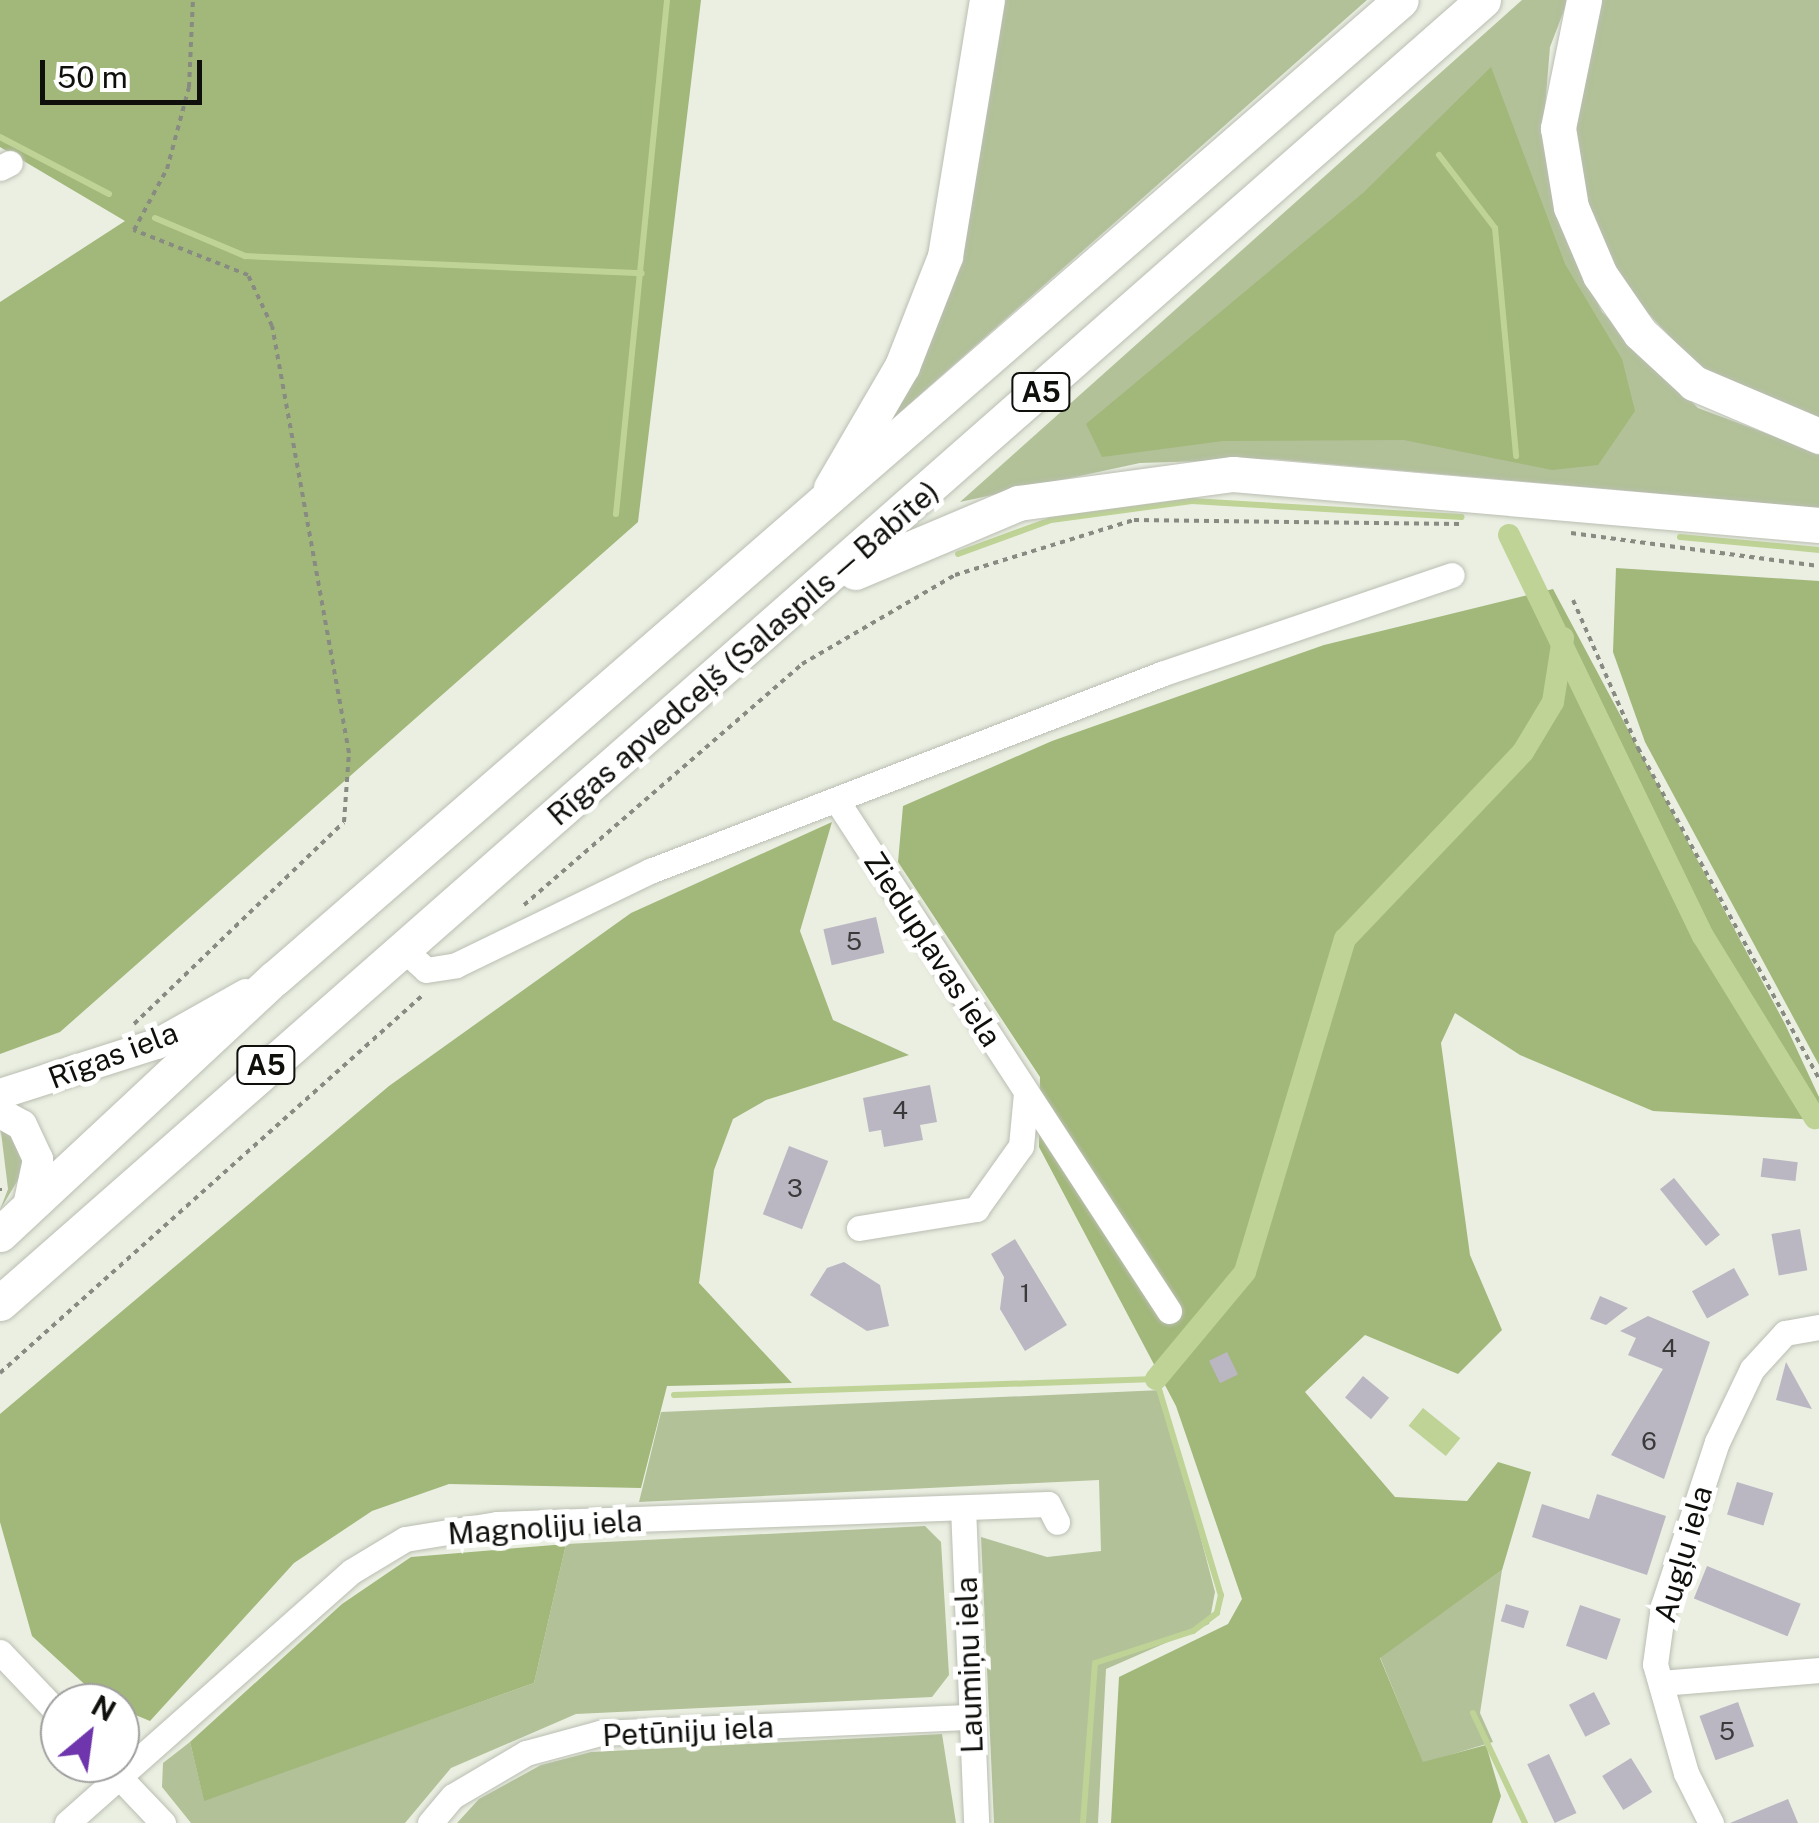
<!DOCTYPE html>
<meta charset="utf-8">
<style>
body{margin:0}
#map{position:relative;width:1819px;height:1823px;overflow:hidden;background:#eaefe2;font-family:"Public Sans",sans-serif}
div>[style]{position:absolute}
.green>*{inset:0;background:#b2c198}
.forest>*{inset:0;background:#a2b77a}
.water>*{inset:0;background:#bed395;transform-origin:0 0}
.stream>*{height:6px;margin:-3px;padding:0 3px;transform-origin:3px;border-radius:3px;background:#bed395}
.canal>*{height:22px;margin:-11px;padding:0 11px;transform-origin:11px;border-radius:11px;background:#bed395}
.building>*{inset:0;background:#bab6c2;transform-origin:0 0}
.path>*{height:4px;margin-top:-2px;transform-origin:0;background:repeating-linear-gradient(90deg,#888b82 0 5px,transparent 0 10px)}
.roads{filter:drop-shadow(0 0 2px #babeb2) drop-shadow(0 0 2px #babeb2)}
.minor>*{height:25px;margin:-12.5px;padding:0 12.5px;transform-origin:12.5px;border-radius:12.5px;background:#fff}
.major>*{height:30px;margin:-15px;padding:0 15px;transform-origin:15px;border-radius:15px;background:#fff}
.highway>*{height:35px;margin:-17.5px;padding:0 17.5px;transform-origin:17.5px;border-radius:17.5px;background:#fff}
span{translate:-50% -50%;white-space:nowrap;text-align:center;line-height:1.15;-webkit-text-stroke:10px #fff;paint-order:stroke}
.number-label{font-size:25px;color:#3a3a3a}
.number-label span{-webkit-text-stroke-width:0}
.shield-label span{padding:2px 8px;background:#fff;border:2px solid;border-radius:8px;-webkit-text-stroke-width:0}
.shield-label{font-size:28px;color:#0f100c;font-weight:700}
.street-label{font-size:30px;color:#0f100c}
.north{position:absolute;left:40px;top:1683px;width:100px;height:100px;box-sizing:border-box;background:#fff;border:2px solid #9f9f9e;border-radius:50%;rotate:29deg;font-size:28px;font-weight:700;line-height:40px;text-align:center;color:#0f100c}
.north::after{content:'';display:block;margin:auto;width:35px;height:45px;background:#6e35ac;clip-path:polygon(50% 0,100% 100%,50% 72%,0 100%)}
.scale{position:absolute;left:40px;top:60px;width:162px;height:45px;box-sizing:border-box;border:5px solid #0f100c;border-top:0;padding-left:12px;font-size:30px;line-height:35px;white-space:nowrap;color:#0f100c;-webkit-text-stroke:8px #fff;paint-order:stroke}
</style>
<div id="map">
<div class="green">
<i style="clip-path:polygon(995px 0,1367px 0,881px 429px)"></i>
<i style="clip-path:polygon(1522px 0,1568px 0,1550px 47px,1545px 108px,1568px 242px,1602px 312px,1698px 408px,1819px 453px,1819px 508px,1273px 459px,1140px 463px,960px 502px)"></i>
<i style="clip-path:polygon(1599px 0,1819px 0,1819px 419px,1698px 366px,1625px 289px,1588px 213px,1573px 116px)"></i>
<i style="clip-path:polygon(0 1124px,17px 1137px,25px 1168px,0 1210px,8px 1189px)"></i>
<i style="clip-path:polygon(1162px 1390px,1215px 1592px,1209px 1624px,1106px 1669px,1098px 1823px,994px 1823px,981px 1537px,1047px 1557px,1101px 1551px,1099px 1480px,639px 1502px,661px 1412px)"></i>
<i style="clip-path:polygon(925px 1526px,941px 1542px,949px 1675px,932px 1697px,576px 1714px,451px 1768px,405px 1823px,191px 1823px,162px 1787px,163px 1763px,190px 1742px,204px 1800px,534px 1683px,566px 1544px)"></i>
<i style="clip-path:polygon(1502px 1570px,1480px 1713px,1493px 1742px,1423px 1763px,1380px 1657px)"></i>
<i style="clip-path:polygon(942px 1734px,956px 1823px,457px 1823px,479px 1799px,541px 1765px,591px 1752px)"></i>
</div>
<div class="forest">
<i style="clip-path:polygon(0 0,701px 0,638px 522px,60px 1032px,0 1054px,0 302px,125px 221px,0 147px)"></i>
<i style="clip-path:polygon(1491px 67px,1565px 264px,1622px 359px,1635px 411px,1598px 465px,1552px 470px,1404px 440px,1223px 441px,1102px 457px,1086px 424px,1363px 193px)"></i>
<i style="clip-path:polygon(1616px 568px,1819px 581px,1819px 1065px,1645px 742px,1613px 652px)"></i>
<i style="clip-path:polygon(1553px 589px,1785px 1024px,1819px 1097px,1819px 1120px,1653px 1111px,1520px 1055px,1455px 1013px,1441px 1043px,1470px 1255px,1502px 1330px,1458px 1374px,1365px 1335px,1305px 1392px,1395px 1497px,1467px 1501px,1498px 1462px,1531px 1472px,1502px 1570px,1380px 1658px,1423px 1762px,1486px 1745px,1501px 1796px,1492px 1823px,1111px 1823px,1119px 1677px,1228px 1624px,1242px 1599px,1176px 1406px,1039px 1147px,1040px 1077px,898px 862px,903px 806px,1052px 741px,1324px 645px)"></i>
<i style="clip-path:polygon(832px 822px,800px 931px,833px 1020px,909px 1055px,766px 1100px,733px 1119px,714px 1170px,699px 1283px,792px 1383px,667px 1386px,641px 1488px,449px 1484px,372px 1511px,294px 1563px,150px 1721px,104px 1702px,32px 1636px,0 1522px,0 1414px,389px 1086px,631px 913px)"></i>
<i style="clip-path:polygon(566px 1544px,534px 1683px,204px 1801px,190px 1742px,342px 1604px,411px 1557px)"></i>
</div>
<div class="water">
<i style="left:1423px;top:1408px;width:48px;height:23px;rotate:39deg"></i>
</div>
<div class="stream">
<i style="left:0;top:137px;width:123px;rotate:27.6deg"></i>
<i style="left:1439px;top:155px;width:92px;rotate:52.5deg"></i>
<i style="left:1495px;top:228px;width:229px;rotate:84.7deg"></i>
<i style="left:155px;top:218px;width:98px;rotate:22.9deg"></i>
<i style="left:245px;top:256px;width:397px;rotate:2.5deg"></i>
<i style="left:616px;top:514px;width:517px;rotate:-84.33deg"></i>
<i style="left:1680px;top:537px;width:140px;rotate:5.3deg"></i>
<i style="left:958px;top:554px;width:99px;rotate:-20.1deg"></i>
<i style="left:1051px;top:520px;width:142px;rotate:-7.7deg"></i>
<i style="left:1192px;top:501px;width:270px;rotate:3.4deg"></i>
<i style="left:1815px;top:1118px;width:7px;rotate:56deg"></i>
<i style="left:674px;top:1395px;width:482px;rotate:-1.9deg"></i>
<i style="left:1156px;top:1379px;width:226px;rotate:73.3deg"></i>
<i style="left:1221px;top:1595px;width:18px;rotate:103deg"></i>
<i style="left:1217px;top:1613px;width:30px;rotate:143deg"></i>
<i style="left:1193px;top:1631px;width:103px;rotate:161.9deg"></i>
<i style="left:1095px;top:1663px;width:160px;rotate:94.3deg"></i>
<i style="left:1473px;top:1713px;width:122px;rotate:64.7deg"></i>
</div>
<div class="canal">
<i style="left:1509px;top:535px;width:445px;rotate:64.2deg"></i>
<i style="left:1703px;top:936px;width:214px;rotate:58.4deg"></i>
<i style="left:1156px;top:1379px;width:139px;rotate:-50.2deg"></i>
<i style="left:1245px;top:1272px;width:348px;rotate:-73.3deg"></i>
<i style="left:1345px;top:939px;width:258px;rotate:-46.4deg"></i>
<i style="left:1523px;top:752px;width:58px;rotate:-59deg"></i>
<i style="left:1553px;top:702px;width:65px;rotate:-81.1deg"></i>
</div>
<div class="building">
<i style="left:876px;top:917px;width:37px;height:54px;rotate:77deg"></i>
<i style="clip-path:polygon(930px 1085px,937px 1122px,920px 1125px,923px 1140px,884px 1147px,881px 1130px,869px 1132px,863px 1098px)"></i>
<i style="left:789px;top:1146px;width:42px;height:73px;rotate:21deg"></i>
<i style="left:1763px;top:1158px;width:35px;height:19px;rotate:7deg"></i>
<i style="left:1674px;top:1178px;width:73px;height:18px;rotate:51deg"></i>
<i style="left:1800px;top:1229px;width:42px;height:29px;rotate:80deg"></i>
<i style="clip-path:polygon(1015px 1239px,1067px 1325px,1025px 1351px,1000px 1309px,1004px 1277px,991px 1254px)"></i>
<i style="clip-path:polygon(844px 1262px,880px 1285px,889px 1326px,867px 1331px,810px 1295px,827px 1268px)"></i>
<i style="left:1734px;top:1268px;width:31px;height:48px;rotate:61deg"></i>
<i style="clip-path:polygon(1600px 1296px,1628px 1308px,1606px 1325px,1590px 1319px)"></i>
<i style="clip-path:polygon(1648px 1316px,1710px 1342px,1664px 1479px,1611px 1455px,1663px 1369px,1628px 1355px,1636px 1338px,1620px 1331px)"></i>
<i style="left:1227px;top:1352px;width:25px;height:20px;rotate:64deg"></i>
<i style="clip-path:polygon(1786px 1362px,1812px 1409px,1776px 1400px)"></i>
<i style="left:1363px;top:1376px;width:34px;height:28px;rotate:40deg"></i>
<i style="left:1737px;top:1482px;width:38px;height:34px;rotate:17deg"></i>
<i style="clip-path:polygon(1597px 1494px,1666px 1516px,1647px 1575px,1532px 1537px,1542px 1504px,1589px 1519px)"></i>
<i style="left:1707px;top:1566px;width:101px;height:35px;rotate:22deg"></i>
<i style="left:1506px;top:1604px;width:24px;height:18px;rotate:17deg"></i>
<i style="left:1580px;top:1605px;width:43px;height:43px;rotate:19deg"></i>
<i style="left:1594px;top:1692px;width:36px;height:28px;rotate:63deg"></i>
<i style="left:1738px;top:1702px;width:47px;height:41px;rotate:70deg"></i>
<i style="left:1549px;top:1754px;width:65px;height:24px;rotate:65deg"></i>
<i style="left:1631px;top:1758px;width:40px;height:34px;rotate:58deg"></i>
<i style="clip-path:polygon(1788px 1799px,1798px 1823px,1730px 1823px)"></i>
</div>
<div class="path">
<i style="left:1571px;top:533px;width:250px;rotate:7.6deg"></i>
<i style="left:1573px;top:600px;width:162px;rotate:66.3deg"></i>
<i style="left:1638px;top:748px;width:376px;rotate:61.3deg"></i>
<i style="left:524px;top:905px;width:368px;rotate:-40.9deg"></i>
<i style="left:802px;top:664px;width:177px;rotate:-30.2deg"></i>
<i style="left:955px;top:575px;width:187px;rotate:-17.1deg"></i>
<i style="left:1134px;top:520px;width:327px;rotate:0.7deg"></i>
<i style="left:134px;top:1024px;width:291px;rotate:-43.9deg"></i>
<i style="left:344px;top:822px;width:69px;rotate:-85.9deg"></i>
<i style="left:349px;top:753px;width:434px;rotate:-100.2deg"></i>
<i style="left:272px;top:326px;width:56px;rotate:-115.2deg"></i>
<i style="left:248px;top:275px;width:123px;rotate:-158.5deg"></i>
<i style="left:134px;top:230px;width:69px;rotate:-61.6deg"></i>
<i style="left:167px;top:169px;width:85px;rotate:-75deg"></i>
<i style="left:189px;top:87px;width:87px;rotate:-87.4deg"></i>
<i style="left:0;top:1188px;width:3px;rotate:90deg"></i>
<i style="left:0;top:1373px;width:569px;rotate:-41.79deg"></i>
</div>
<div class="roads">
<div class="minor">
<i style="left:0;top:168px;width:11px;rotate:-27deg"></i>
<i style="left:839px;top:804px;width:605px;rotate:56.94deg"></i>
<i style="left:403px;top:949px;width:31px;rotate:42deg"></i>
<i style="left:426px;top:970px;width:30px;rotate:-9deg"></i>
<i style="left:456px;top:965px;width:216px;rotate:-25.9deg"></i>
<i style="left:650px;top:871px;width:548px;rotate:-21.08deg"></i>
<i style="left:1161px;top:674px;width:307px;rotate:-18.8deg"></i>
<i style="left:859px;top:1228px;width:119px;rotate:-9.2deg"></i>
<i style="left:976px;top:1209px;width:77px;rotate:-54.5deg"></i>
<i style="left:1021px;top:1146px;width:53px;rotate:-84.6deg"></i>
<i style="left:963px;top:1508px;width:315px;rotate:87.6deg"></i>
<i style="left:0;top:1652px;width:87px;rotate:46.4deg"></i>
<i style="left:1661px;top:1683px;width:159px;rotate:-4.7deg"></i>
<i style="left:106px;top:1763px;width:83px;rotate:46.5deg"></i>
<i style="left:67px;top:1823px;width:380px;rotate:-41.5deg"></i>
<i style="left:352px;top:1571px;width:62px;rotate:-31.1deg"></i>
<i style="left:405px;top:1539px;width:93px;rotate:-9.3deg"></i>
<i style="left:497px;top:1524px;width:551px;rotate:-2.08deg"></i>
<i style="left:1048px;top:1504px;width:20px;rotate:63deg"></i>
<i style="left:430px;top:1823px;width:35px;rotate:-50deg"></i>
<i style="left:453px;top:1796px;width:85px;rotate:-30.5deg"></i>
<i style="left:526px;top:1753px;width:77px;rotate:-15.1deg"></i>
<i style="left:600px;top:1733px;width:372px;rotate:-2.5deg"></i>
<i style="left:1711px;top:1823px;width:56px;rotate:-116.6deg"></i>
<i style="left:1686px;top:1773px;width:113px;rotate:-105.9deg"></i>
<i style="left:1655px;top:1664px;width:59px;rotate:-82.1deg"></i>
<i style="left:1663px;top:1606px;width:173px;rotate:-71.8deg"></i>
<i style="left:1717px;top:1442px;width:81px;rotate:-64.4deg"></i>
<i style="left:1752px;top:1369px;width:49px;rotate:-47.5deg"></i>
<i style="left:1785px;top:1333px;width:35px;rotate:-10deg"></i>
</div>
<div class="major">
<i style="left:0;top:1094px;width:165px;rotate:-17.7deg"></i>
<i style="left:157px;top:1044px;width:102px;rotate:-29.3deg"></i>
<i style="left:0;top:1113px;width:25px;rotate:29deg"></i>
<i style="left:22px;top:1125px;width:38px;rotate:65deg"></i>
<i style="left:38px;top:1159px;width:48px;rotate:102deg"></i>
</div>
<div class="highway">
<i style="left:1584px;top:0;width:131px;rotate:101.5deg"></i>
<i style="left:1558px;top:128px;width:80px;rotate:80.7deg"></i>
<i style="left:1571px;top:207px;width:74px;rotate:66.9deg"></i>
<i style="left:1600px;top:275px;width:70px;rotate:55.4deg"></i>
<i style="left:1640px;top:333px;width:74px;rotate:42.8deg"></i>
<i style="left:1694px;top:383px;width:136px;rotate:23deg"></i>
<i style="left:831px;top:488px;width:141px;rotate:-59.8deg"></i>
<i style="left:902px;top:366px;width:118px;rotate:-68.6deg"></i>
<i style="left:945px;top:256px;width:259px;rotate:-80.7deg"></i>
<i style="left:855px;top:572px;width:177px;rotate:-22.9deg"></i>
<i style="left:1018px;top:503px;width:217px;rotate:-7.7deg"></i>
<i style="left:1233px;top:474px;width:588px;rotate:4.97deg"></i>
<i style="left:0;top:1234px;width:376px;rotate:-43deg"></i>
<i style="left:275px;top:978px;width:1491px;rotate:-40.98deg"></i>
<i style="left:0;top:1303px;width:1974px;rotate:-41.3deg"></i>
</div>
</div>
<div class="number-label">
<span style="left:854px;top:941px">5</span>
<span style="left:900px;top:1110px">4</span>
<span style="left:795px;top:1188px">3</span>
<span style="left:1025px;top:1293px">1</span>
<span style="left:1669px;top:1348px">4</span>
<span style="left:1649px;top:1441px">6</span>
<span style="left:1727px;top:1731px">5</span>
</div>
<div class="shield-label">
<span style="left:1041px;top:392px">A5</span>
<span style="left:266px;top:1065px">A5</span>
</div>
<div class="street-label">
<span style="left:743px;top:653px;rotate:-41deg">Rīgas apvedceļš (Salaspils — Babīte)</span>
<span style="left:933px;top:949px;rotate:57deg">Ziedupļavas iela</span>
<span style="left:113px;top:1055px;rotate:-21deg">Rīgas iela</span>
<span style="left:545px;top:1527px;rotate:-4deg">Magnoliju iela</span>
<span style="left:1683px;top:1554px;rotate:-74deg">Augļu iela</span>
<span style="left:969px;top:1665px;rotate:-92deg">Laumiņu iela</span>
<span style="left:688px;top:1731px;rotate:-3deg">Petūniju iela</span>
</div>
<div class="north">N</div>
<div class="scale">50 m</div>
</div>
